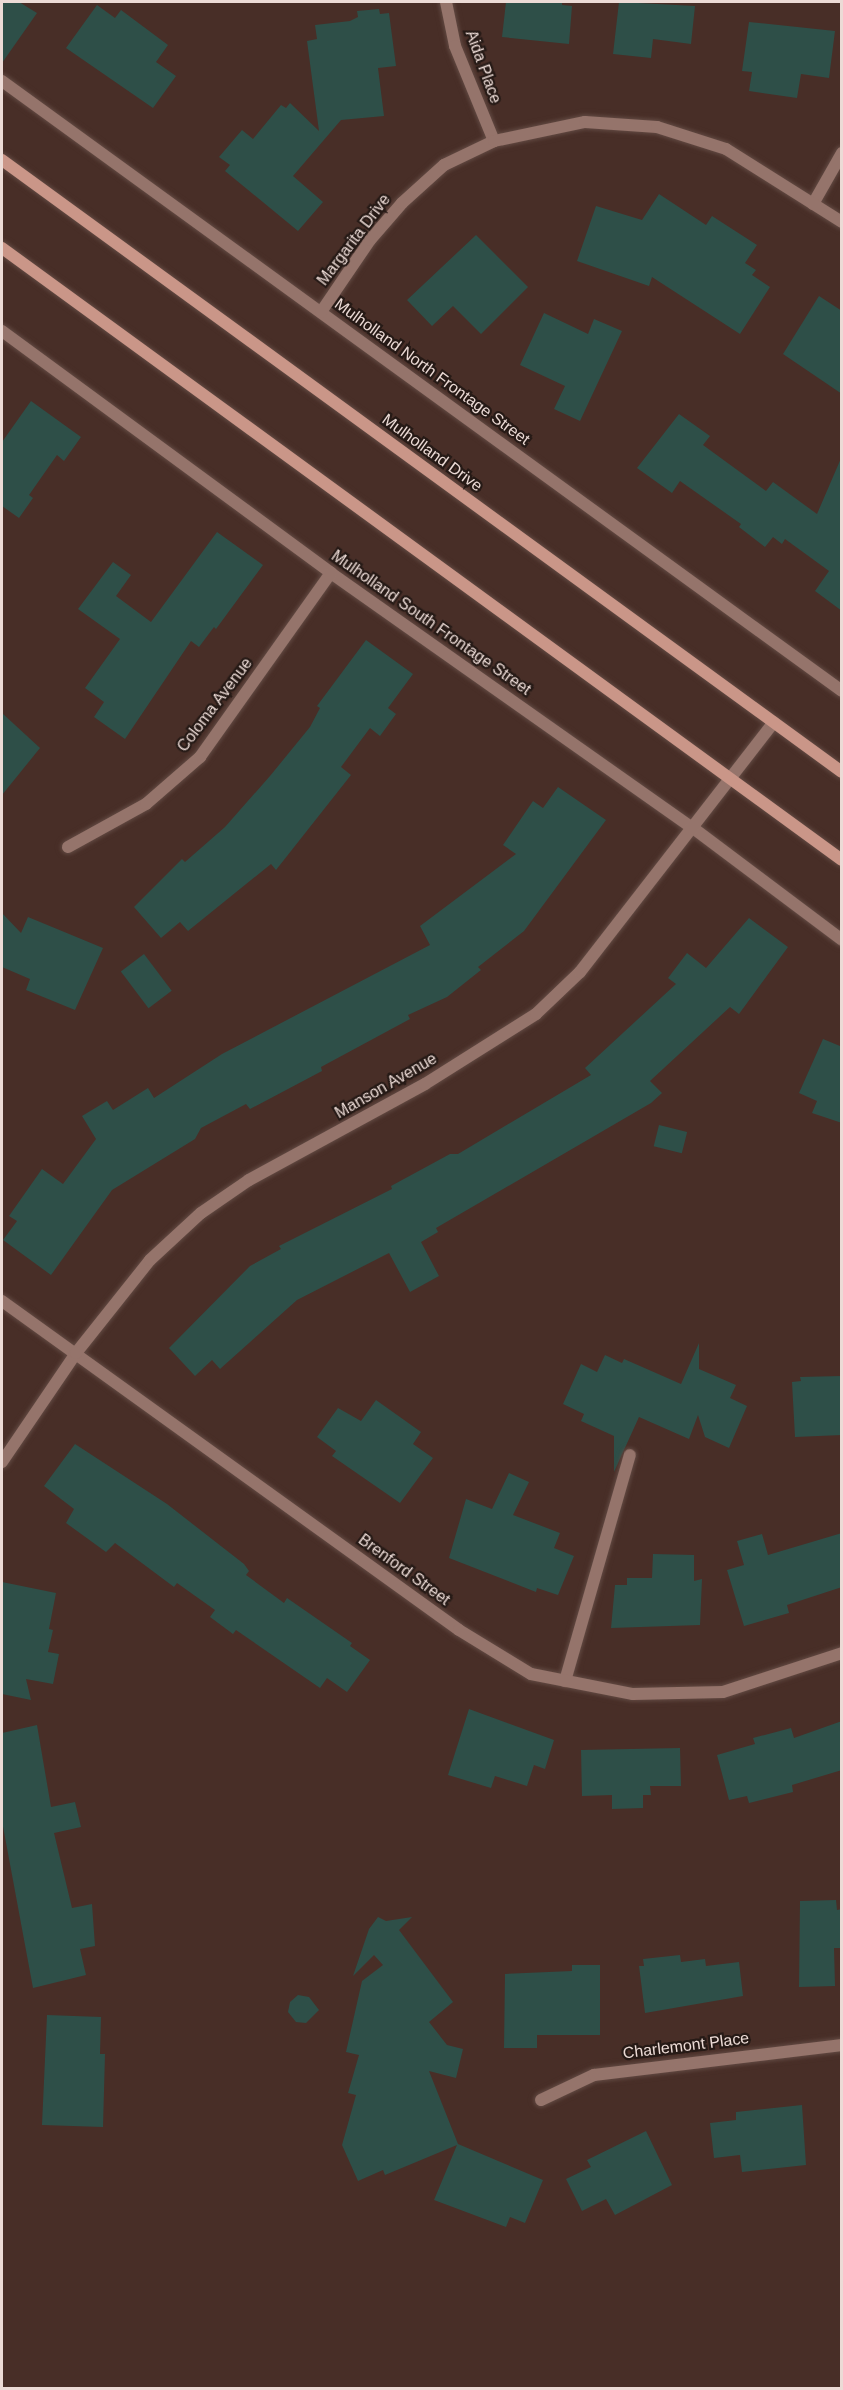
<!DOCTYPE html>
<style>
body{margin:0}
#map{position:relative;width:843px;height:2390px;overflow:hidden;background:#482e27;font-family:Helvetica,sans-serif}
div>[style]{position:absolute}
.building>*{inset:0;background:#2e4f48;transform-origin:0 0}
.roads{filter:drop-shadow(0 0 2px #624a43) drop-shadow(0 0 2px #624a43)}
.service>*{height:12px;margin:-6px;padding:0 6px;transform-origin:6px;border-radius:6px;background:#95746b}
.minor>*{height:12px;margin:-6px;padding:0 6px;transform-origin:6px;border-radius:6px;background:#95746b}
.secondary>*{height:12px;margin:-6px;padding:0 6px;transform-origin:6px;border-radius:6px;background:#ca9688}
span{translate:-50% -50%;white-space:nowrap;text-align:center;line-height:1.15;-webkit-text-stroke:4.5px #261a16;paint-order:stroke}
.street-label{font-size:16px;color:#ecdbd6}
.frame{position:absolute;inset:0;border:3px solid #ecdbd6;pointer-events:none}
</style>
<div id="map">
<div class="building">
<i style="clip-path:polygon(2px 2px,19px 2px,37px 13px,2px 63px)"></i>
<i style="clip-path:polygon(506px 2px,562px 2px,562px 5px,572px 6px,569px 44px,502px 37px)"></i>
<i style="clip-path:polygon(619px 2px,695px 6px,691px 44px,653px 39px,651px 58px,613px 54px)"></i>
<i style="clip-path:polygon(97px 5px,115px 18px,121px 10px,168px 45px,156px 62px,176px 76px,153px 108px,66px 48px)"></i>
<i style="clip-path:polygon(379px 9px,380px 14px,389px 13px,396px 66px,378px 68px,384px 116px,341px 120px,293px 176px,323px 202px,298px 231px,225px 171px,230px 165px,219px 157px,242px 130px,253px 139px,281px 105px,286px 108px,290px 103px,319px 131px,307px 41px,317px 39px,315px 25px,350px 21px,358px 17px,357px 11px)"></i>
<i style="clip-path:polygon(749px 22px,835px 31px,829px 78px,801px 74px,797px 98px,749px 91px,752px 72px,742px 71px)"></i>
<i style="clip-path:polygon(659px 194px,706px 225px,712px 216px,757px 245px,745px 263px,756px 270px,752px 275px,770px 287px,740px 334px,652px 277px,649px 286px,577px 261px,596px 206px,642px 220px)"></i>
<i style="clip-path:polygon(476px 235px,528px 287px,481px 334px,453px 306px,432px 326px,407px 300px)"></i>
<i style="clip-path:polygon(819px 296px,842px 311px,842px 394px,783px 354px)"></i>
<i style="clip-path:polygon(544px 313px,588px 334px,594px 319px,622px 331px,580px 421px,554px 409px,565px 386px,520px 365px)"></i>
<i style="clip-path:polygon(31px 401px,81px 437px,64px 461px,57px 455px,29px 495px,33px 498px,19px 518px,2px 506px,2px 442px)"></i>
<i style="clip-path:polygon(679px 414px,710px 436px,703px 445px,766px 491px,773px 482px,817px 514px,842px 456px,842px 611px,815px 591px,829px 571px,785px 539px,782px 544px,773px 537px,765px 547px,739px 527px,741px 524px,680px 481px,672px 493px,637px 468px)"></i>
<i style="clip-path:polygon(217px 532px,263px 565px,216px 629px,214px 627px,199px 647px,191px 641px,125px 739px,94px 717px,104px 702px,85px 688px,120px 639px,78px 609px,113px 562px,131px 575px,116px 596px,151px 622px)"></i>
<i style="clip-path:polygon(366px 640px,413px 674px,388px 708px,396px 714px,380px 736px,370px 728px,341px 767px,351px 775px,276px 870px,271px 864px,188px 931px,180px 922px,161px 938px,134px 907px,182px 859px,185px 862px,225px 827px,270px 776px,310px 727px,320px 708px,317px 706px)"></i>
<i style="clip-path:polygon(2px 713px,40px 748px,2px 795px)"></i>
<i style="clip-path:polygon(558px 787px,606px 820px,524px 931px,478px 967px,481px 970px,447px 997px,408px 1015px,410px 1019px,321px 1067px,322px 1071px,250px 1109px,246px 1104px,201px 1128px,195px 1139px,112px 1190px,51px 1275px,3px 1240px,17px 1221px,9px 1216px,42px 1169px,63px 1184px,96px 1139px,82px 1116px,107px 1101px,113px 1110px,148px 1088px,154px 1098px,222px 1054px,430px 945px,420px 926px,516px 854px,503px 845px,533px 801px,543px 808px)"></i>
<i style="clip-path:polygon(2px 913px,21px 933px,28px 917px,103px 948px,75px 1010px,26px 990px,30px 979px,2px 967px)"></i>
<i style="clip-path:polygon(749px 918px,788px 947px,739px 1014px,730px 1007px,650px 1081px,662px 1093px,651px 1103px,436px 1228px,438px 1232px,421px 1242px,439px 1276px,410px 1292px,389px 1253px,297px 1300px,220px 1369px,212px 1360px,195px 1376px,169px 1348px,250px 1266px,281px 1249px,279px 1246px,392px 1189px,391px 1186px,450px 1154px,458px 1154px,591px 1075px,585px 1068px,676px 984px,668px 978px,687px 953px,706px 968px)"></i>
<i style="left:144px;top:954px;width:46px;height:29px;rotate:53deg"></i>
<i style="clip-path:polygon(823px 1039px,840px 1046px,842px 1044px,842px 1123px,812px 1113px,817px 1101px,799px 1093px)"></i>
<i style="left:659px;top:1125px;width:29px;height:22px;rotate:14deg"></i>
<i style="clip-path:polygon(699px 1343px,699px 1369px,736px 1385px,730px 1398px,747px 1406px,729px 1448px,705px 1437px,698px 1415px,689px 1439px,639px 1417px,614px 1472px,614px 1436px,581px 1421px,584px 1414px,563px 1404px,581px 1364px,597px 1372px,605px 1355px,622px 1363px,624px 1359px,681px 1384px)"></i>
<i style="clip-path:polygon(842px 1376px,842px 1435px,795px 1437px,792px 1382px,801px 1381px,800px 1377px)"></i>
<i style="clip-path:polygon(376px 1400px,421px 1432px,413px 1444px,433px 1458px,400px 1503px,332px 1456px,336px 1451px,317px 1437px,338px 1408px,361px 1421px)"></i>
<i style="clip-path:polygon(75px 1444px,167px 1504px,244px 1564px,249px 1571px,246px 1575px,284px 1603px,287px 1598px,352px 1643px,350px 1646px,370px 1660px,347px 1692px,327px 1678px,320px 1688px,236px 1630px,233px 1634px,210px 1617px,215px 1610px,177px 1583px,174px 1587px,115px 1543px,106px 1552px,66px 1523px,74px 1509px,44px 1486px)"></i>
<i style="clip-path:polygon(509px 1473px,529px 1482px,513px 1515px,560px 1533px,554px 1548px,574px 1556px,558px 1595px,537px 1588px,536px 1592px,449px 1558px,466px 1499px,492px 1509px)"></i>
<i style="clip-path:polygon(842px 1533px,842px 1587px,787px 1605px,789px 1613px,744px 1626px,727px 1570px,744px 1565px,737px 1541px,762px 1534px,768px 1555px)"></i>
<i style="clip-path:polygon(653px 1554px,694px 1555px,694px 1581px,702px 1579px,700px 1625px,611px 1628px,615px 1585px,627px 1585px,627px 1578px,652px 1578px)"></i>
<i style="clip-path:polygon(2px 1582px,56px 1593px,49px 1629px,53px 1630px,48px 1652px,59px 1654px,53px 1684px,26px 1679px,31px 1700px,2px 1694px)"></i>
<i style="clip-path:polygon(469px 1709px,554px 1740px,545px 1769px,534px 1765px,527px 1786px,495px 1776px,491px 1788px,448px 1775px)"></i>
<i style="clip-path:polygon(842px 1721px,842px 1770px,792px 1785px,793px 1792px,749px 1803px,747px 1796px,729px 1800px,717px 1755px,755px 1744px,753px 1738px,791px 1728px,794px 1738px)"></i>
<i style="clip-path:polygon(37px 1725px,51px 1807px,75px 1802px,81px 1827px,54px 1833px,72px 1908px,92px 1904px,95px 1946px,80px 1949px,86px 1975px,33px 1988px,2px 1821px,2px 1733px)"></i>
<i style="clip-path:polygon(680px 1748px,681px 1786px,650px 1786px,651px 1795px,643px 1795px,643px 1808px,612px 1809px,612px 1795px,582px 1796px,581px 1750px)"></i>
<i style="clip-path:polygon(836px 1900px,837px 1910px,842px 1909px,842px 1948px,834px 1948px,835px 1986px,799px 1987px,800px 1901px)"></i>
<i style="clip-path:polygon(378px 1917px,386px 1921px,412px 1917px,399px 1930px,453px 2002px,429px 2022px,447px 2045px,463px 2049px,456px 2078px,429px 2071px,458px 2144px,543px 2180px,525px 2223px,510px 2217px,506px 2227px,434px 2200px,457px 2145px,385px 2175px,383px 2170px,358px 2181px,342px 2145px,356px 2095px,348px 2093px,359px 2055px,346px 2052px,362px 1981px,383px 1965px,374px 1955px,353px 1976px,369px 1929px)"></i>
<i style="clip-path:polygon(680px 1955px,681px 1962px,705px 1959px,706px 1966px,739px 1962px,743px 1996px,645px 2013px,639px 1966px,644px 1966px,643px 1959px)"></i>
<i style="clip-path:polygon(572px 1965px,600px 1965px,600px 2035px,537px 2035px,537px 2048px,504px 2048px,505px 1974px,572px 1971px)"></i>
<i style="clip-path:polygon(298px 1995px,309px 1997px,319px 2010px,306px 2023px,296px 2022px,288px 2012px,290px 2002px)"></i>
<i style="clip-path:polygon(47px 2015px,101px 2017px,100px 2054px,105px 2054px,103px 2127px,42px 2125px)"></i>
<i style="clip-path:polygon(802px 2105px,806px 2165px,742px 2172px,740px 2155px,714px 2158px,710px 2123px,736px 2120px,736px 2112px)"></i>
<i style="clip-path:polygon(646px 2131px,672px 2185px,615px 2215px,606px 2199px,582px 2211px,566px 2179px,591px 2167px,587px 2160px)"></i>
</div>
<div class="roads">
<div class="service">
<i style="left:565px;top:1681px;width:235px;rotate:-74deg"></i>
</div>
<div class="minor">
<i style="left:446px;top:2px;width:45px;rotate:78.4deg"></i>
<i style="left:455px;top:46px;width:103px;rotate:67.7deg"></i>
<i style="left:2px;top:81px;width:1038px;rotate:35.99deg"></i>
<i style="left:813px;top:204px;width:59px;rotate:-60.4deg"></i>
<i style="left:321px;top:312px;width:87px;rotate:-55.8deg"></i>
<i style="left:370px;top:240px;width:49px;rotate:-49.1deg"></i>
<i style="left:402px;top:203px;width:57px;rotate:-42.1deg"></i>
<i style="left:444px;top:165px;width:55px;rotate:-25.6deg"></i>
<i style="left:494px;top:141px;width:93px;rotate:-11.8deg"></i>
<i style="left:585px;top:122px;width:72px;rotate:4deg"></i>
<i style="left:657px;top:127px;width:72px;rotate:17.7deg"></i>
<i style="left:726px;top:149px;width:137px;rotate:32.2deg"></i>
<i style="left:2px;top:331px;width:408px;rotate:36.3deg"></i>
<i style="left:331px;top:573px;width:443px;rotate:35.2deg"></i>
<i style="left:693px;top:828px;width:186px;rotate:36.9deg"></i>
<i style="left:68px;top:847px;width:89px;rotate:-28.9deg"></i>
<i style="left:146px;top:804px;width:72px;rotate:-41deg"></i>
<i style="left:200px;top:757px;width:226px;rotate:-54.6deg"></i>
<i style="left:2px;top:1301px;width:563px;rotate:35.75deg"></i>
<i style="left:459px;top:1630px;width:84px;rotate:31.4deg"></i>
<i style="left:531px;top:1674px;width:104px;rotate:11.1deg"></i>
<i style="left:633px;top:1694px;width:90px;rotate:-1.3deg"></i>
<i style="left:723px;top:1692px;width:125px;rotate:-18.1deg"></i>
<i style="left:2px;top:1462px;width:132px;rotate:-55.8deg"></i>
<i style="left:76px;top:1353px;width:119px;rotate:-51.5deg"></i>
<i style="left:150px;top:1260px;width:69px;rotate:-42.7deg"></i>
<i style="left:201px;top:1213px;width:58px;rotate:-34.5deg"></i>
<i style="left:249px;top:1180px;width:200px;rotate:-28.6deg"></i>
<i style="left:425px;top:1084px;width:131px;rotate:-32.2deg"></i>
<i style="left:536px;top:1014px;width:61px;rotate:-43.7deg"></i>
<i style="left:580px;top:972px;width:316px;rotate:-52.2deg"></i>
<i style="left:541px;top:2100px;width:59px;rotate:-25.3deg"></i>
<i style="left:594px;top:2075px;width:250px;rotate:-6.9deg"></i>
</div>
<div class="secondary">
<i style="left:2px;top:160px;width:1039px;rotate:36.08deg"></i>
<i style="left:2px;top:248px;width:1039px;rotate:36.08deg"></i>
</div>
</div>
<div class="street-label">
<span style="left:483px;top:67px;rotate:70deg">Aida Place</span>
<span style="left:354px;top:240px;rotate:-53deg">Margarita Drive</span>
<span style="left:432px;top:372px;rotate:36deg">Mulholland North Frontage Street</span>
<span style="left:432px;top:453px;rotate:36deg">Mulholland Drive</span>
<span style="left:431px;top:623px;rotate:35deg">Mulholland South Frontage Street</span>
<span style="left:215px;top:705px;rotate:-53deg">Coloma Avenue</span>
<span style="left:386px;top:1086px;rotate:-30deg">Manson Avenue</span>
<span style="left:404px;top:1570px;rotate:36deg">Brenford Street</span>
<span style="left:686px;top:2046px;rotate:-7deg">Charlemont Place</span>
</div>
<div class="frame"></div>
</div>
